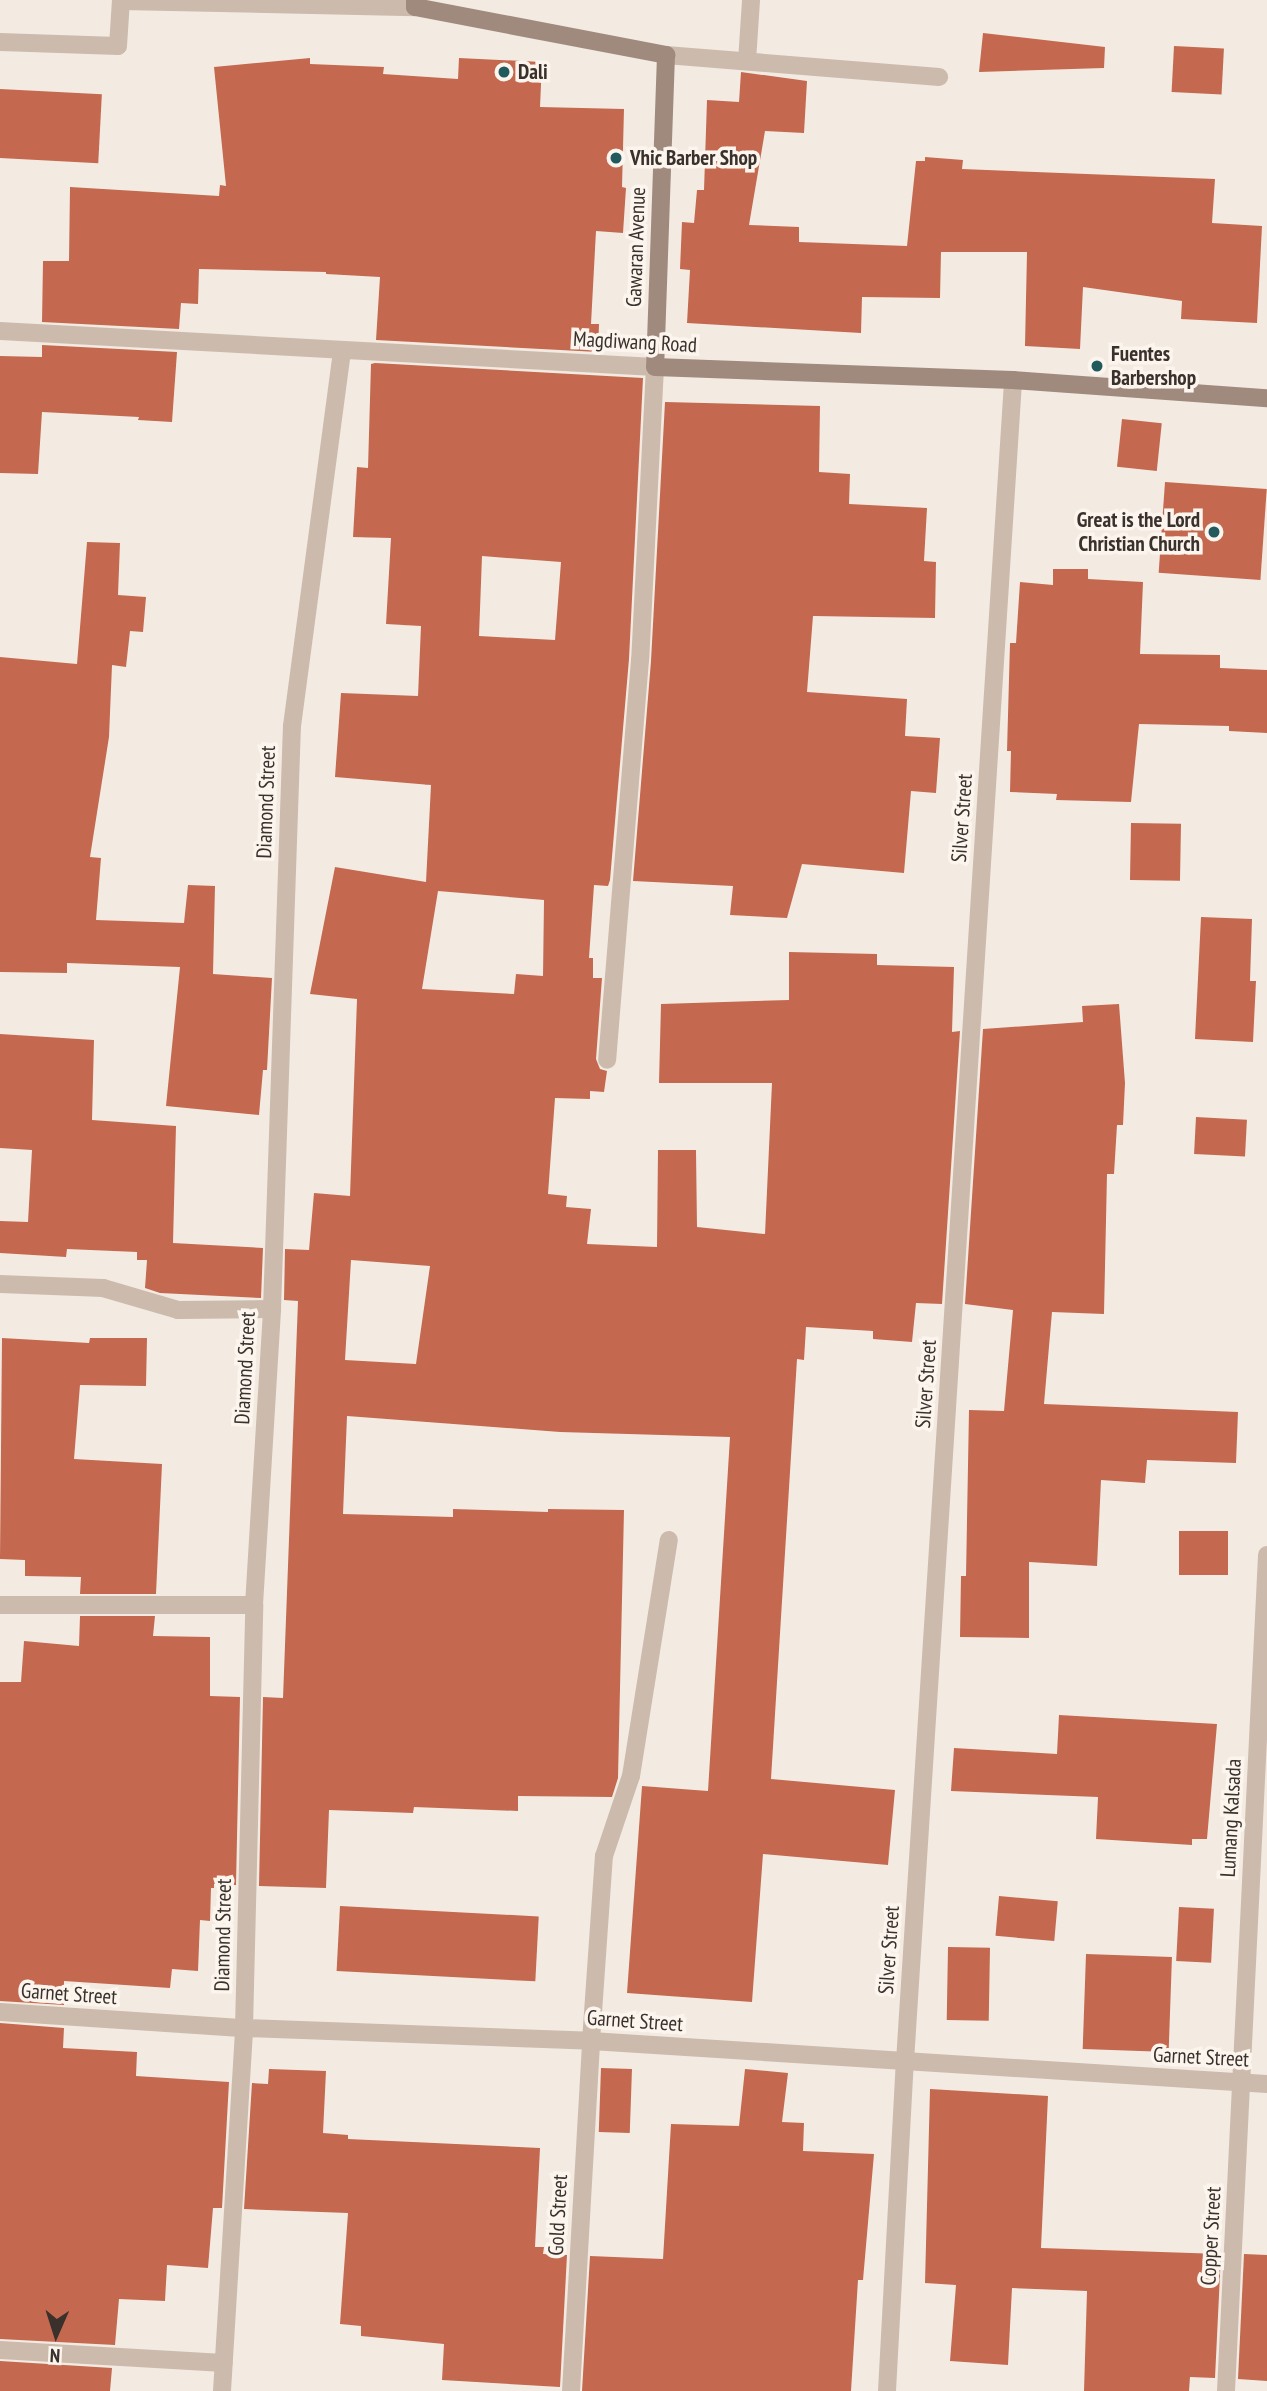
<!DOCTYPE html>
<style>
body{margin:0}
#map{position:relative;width:1267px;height:2391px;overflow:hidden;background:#f3ebe2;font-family:"PT Sans Narrow",sans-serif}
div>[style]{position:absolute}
.building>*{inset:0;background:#c4694f;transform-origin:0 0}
.lane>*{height:18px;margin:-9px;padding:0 9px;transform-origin:9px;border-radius:9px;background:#ccbbad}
.street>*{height:18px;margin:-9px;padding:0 9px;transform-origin:9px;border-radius:9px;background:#ccbbad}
.secondary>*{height:18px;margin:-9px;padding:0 9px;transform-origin:9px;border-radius:9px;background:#a08a7e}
.dots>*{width:19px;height:19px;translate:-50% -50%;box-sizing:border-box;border:4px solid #fbf5ee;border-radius:50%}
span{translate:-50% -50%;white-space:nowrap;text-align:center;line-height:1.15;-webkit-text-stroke:7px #fbf5ee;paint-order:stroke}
.poi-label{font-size:21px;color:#3a302c;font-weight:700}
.left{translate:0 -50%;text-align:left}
.right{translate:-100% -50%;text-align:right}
.street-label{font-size:21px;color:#3a302c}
.north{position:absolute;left:21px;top:2300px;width:70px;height:70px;-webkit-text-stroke:5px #fbf5ee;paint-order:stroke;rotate:183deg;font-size:19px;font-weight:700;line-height:28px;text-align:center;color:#3a302c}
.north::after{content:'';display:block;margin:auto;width:24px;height:32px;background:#3a302c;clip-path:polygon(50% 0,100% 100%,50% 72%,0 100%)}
</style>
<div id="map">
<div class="building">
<i style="clip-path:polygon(983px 33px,1105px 47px,1104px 68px,979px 72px)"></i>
<i style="left:1174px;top:46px;width:50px;height:46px;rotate:3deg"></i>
<i style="clip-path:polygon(310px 58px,310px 64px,384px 67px,383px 74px,458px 79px,459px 58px,542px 62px,540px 107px,624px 109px,622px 187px,626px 188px,623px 233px,596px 231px,591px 324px,599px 324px,598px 352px,376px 340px,380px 277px,326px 274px,326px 272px,199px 269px,198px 304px,181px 303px,179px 329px,42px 322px,43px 261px,69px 261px,70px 187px,219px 196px,220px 185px,226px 186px,214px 67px)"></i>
<i style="clip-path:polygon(741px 72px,807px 81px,804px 133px,765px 131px,749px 225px,799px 227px,799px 242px,907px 246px,916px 161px,925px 161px,925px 157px,963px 160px,962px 169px,1215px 179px,1212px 223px,1262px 226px,1257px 323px,1181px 319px,1182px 301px,1083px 287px,1080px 349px,1025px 346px,1027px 252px,941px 252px,940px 298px,862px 297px,861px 333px,687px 323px,690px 270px,680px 269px,682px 222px,694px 223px,697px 190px,704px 190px,707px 100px,739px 102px)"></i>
<i style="left:0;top:89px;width:102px;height:69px;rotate:3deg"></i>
<i style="clip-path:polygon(42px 345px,177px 352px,172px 422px,138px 420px,139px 417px,42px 412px,38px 474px,0 473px,0 356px,42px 357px)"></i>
<i style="clip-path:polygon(evenodd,375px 363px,643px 378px,629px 659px,610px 880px,608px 886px,594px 885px,589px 958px,593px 958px,593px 978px,602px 978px,596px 1059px,600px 1069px,607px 1071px,604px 1092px,590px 1091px,590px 1099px,555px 1098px,548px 1194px,567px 1196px,566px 1207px,591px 1209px,587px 1244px,657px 1247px,658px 1150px,696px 1150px,697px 1227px,765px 1234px,772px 1083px,659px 1083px,661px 1004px,789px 1000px,789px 952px,877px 954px,877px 965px,954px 967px,952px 1032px,960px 1031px,942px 1304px,916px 1303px,912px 1342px,873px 1339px,873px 1331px,806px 1327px,804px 1360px,797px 1359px,771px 1779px,895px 1790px,888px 1865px,763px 1854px,752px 2002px,627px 1993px,642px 1786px,708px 1791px,730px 1437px,560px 1432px,347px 1416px,343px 1514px,453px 1517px,453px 1509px,548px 1512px,548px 1509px,624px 1510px,618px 1778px,612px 1797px,518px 1796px,518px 1811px,414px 1807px,413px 1813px,329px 1810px,326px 1888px,259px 1886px,263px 1697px,283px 1698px,298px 1301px,284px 1300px,285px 1249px,309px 1250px,314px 1193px,350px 1196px,357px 999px,310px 994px,335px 867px,426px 882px,431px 785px,335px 777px,341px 693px,418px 696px,421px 626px,386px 624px,391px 538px,353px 537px,357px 467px,368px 468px,371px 364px,375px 363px,482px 556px,561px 562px,555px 640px,479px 636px,482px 556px,375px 363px,438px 891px,544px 900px,543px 976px,516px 974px,514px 994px,422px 989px,438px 891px,375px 363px,351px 1260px,430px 1266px,416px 1364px,345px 1360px,351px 1260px)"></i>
<i style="clip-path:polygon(665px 402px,820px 406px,819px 472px,850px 474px,849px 504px,927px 508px,924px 561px,936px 562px,935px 618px,813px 616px,807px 692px,907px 699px,905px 736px,940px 738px,936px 793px,911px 791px,904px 873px,802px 864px,787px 918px,730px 915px,733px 886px,633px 881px,651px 661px)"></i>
<i style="left:1122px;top:419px;width:40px;height:48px;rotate:6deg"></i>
<i style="left:1165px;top:482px;width:102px;height:91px;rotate:4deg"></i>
<i style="clip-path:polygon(87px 542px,120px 543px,118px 595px,146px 597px,143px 632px,130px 631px,126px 667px,112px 665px,109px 737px,90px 857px,101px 858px,96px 920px,184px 923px,188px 885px,215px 886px,213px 974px,272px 978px,267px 1070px,263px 1070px,259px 1115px,166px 1106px,180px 967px,67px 963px,67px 973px,0 972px,0 657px,77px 664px)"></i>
<i style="clip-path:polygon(1053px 569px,1088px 569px,1088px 579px,1143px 582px,1140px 654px,1220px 655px,1220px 668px,1267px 670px,1267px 733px,1229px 731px,1229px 726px,1139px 724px,1131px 802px,1056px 800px,1057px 794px,1010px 792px,1011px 751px,1007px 751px,1010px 643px,1016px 643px,1020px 582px,1053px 585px)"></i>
<i style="left:1131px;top:823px;width:50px;height:57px;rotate:1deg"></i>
<i style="clip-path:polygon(1201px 917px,1252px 919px,1250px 981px,1256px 981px,1253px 1042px,1195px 1039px)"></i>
<i style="clip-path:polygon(1119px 1004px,1125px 1083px,1123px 1125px,1117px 1125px,1114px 1174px,1107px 1174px,1104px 1314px,1052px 1312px,1044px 1404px,1238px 1412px,1236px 1463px,1147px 1460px,1145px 1483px,1101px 1480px,1097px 1566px,1029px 1562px,1029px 1638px,960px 1637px,961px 1576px,966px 1576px,969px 1410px,1004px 1411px,1013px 1310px,965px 1304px,983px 1029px,1083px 1022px,1082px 1006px)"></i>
<i style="clip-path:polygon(0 1034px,94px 1040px,92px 1120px,176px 1126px,173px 1243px,263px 1248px,261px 1298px,160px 1293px,145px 1288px,147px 1260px,137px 1260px,137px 1252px,67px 1249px,66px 1257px,0 1253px,0 1221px,28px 1222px,32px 1150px,0 1148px)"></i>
<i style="left:1196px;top:1117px;width:51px;height:37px;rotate:3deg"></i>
<i style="clip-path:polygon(2px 1338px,89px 1343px,90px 1338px,147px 1338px,146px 1386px,80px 1385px,74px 1459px,162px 1464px,156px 1594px,80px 1594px,81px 1577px,25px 1576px,25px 1560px,0 1559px)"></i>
<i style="left:1179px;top:1531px;width:49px;height:44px"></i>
<i style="clip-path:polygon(80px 1616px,155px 1616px,153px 1636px,210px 1637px,210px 1696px,240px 1697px,236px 1885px,214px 1884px,214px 1888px,211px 1888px,210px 1921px,200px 1920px,198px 1971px,172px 1969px,170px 1988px,64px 1981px,64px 2005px,0 2001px,0 1682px,21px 1682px,24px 1641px,79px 1646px)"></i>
<i style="clip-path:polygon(1059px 1715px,1217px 1724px,1207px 1839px,1192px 1839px,1192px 1845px,1096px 1839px,1098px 1797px,951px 1791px,954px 1748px,1057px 1754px)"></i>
<i style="left:999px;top:1896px;width:59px;height:40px;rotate:5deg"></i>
<i style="left:340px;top:1906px;width:199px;height:65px;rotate:3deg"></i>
<i style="left:1179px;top:1907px;width:35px;height:54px;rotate:3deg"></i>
<i style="left:948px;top:1947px;width:42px;height:73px;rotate:1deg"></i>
<i style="left:1086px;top:1954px;width:86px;height:95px;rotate:2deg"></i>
<i style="clip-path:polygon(0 2023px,64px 2028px,63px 2048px,137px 2052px,136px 2076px,229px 2082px,222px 2208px,213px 2208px,208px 2268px,167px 2265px,165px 2301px,119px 2299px,115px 2345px,0 2339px)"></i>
<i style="left:601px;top:2068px;width:31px;height:64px;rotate:2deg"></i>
<i style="clip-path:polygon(269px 2069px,326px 2071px,323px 2133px,348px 2135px,348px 2139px,540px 2148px,535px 2247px,544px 2247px,543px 2254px,567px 2255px,560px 2387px,442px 2380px,444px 2344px,361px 2336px,361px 2326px,340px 2324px,348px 2213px,244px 2209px,252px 2083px,268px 2084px)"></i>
<i style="clip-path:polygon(745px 2069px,788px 2073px,782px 2122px,804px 2123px,803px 2151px,874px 2154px,863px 2280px,858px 2280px,851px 2391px,582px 2391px,590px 2256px,663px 2259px,671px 2124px,739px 2126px)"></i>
<i style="clip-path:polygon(930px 2089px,1048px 2096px,1041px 2248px,1221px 2254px,1215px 2378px,1190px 2377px,1189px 2391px,1084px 2391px,1087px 2291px,1012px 2288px,1008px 2365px,950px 2361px,956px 2285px,925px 2283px)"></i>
<i style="clip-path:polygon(1244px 2254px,1267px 2255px,1267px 2381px,1238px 2379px)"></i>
<i style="clip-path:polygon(0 2361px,112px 2368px,110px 2391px,0 2391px)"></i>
</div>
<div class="lane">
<i style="left:591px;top:2041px;width:185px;rotate:-86deg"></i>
<i style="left:604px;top:1856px;width:84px;rotate:-71.4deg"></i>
<i style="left:631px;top:1776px;width:239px;rotate:-80.9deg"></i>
</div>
<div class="street">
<i style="left:121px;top:1px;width:294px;rotate:1.2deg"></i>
<i style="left:0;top:42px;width:118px;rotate:1.9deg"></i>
<i style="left:118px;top:46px;width:46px;rotate:-86.3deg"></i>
<i style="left:666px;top:55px;width:274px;rotate:4.6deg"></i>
<i style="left:747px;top:61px;width:61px;rotate:-86.2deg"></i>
<i style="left:0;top:331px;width:656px;rotate:3.15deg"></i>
<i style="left:655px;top:367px;width:293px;rotate:92.9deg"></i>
<i style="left:640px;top:660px;width:401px;rotate:94.7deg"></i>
<i style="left:0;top:1284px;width:103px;rotate:2.2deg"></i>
<i style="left:103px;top:1288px;width:78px;rotate:16.3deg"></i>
<i style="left:178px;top:1310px;width:94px;rotate:-0.6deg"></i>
<i style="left:0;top:1605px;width:254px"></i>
<i style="left:0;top:2012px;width:245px;rotate:3.8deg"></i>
<i style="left:244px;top:2028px;width:347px;rotate:2.1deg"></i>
<i style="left:591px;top:2041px;width:677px;rotate:3.64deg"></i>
<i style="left:0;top:2350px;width:224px;rotate:3.3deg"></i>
<i style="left:222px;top:2391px;width:364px;rotate:-86.5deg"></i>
<i style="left:244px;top:2028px;width:423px;rotate:-88.6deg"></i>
<i style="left:254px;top:1605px;width:297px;rotate:-86.5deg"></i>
<i style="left:272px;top:1309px;width:583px;rotate:-88.04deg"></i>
<i style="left:292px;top:726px;width:379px;rotate:-82.4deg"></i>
<i style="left:571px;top:2391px;width:351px;rotate:-86.7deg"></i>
<i style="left:887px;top:2391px;width:330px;rotate:-86.9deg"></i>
<i style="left:905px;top:2061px;width:1684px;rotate:-86.32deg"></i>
<i style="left:1226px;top:2391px;width:837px;rotate:-87.19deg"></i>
</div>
<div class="secondary">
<i style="left:415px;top:0;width:7px;rotate:90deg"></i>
<i style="left:415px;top:7px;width:256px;rotate:10.8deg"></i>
<i style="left:666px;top:55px;width:312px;rotate:92deg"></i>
<i style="left:655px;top:367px;width:358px;rotate:2.1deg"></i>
<i style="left:1013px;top:380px;width:255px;rotate:4.1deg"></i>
</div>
<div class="dots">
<i style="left:504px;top:72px;background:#21595c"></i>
<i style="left:616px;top:158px;background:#21595c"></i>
<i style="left:1097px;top:366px;background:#21595c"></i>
<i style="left:1214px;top:532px;background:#21595c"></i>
</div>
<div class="poi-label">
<span class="left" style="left:518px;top:72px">Dali</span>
<span class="left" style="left:630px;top:158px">Vhic Barber Shop</span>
<span class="left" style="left:1111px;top:366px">Fuentes<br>Barbershop</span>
<span class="right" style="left:1200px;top:532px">Great is the Lord<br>Christian Church</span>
</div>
<div class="street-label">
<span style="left:636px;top:247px;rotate:-88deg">Gawaran Avenue</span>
<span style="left:635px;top:342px;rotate:3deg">Magdiwang Road</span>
<span style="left:266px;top:802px;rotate:-88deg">Diamond Street</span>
<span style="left:962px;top:818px;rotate:-86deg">Silver Street</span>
<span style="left:245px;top:1368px;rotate:-87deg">Diamond Street</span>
<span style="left:926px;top:1384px;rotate:-86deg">Silver Street</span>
<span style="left:1231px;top:1818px;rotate:-87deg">Lumang Kalsada</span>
<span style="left:223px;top:1935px;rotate:-89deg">Diamond Street</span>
<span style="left:889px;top:1950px;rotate:-86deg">Silver Street</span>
<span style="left:69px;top:1994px;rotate:4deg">Garnet Street</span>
<span style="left:635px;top:2021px;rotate:4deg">Garnet Street</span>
<span style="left:1201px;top:2057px;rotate:3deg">Garnet Street</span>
<span style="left:558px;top:2215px;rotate:-87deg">Gold Street</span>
<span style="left:1211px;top:2236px;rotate:-87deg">Copper Street</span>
</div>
<div class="north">N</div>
</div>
